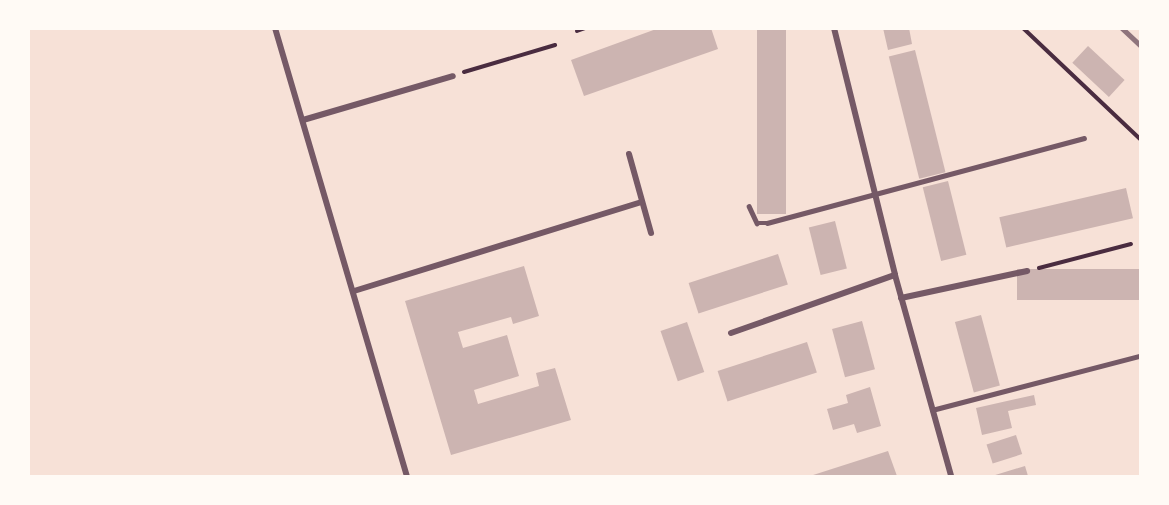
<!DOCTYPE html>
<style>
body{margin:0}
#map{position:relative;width:1169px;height:505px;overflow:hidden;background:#f7e1d7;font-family:Lora,serif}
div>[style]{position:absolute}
.building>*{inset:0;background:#ccb4b1;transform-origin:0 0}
.path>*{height:4px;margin:-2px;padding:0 2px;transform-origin:2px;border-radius:2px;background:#4a2c40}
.service>*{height:4.5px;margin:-2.25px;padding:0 2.25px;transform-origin:2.25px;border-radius:2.25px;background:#755966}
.minor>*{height:6px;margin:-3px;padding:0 3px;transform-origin:3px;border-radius:3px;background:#755966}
.rail>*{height:4.5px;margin:-2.25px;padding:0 2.25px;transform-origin:2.25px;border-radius:2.25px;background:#8f747c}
span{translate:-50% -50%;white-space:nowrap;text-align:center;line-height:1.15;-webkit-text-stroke:6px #fffaf5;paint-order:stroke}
.frame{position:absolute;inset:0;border:30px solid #fffaf5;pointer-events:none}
</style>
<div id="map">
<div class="building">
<i style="clip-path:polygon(659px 28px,711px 28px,718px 49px,584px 96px,571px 60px)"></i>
<i style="left:757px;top:28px;width:29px;height:186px"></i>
<i style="clip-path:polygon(883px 28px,909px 28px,912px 44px,888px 50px)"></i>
<i style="left:1088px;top:46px;width:50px;height:23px;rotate:43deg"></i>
<i style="left:915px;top:50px;width:126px;height:27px;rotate:76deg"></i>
<i style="left:948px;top:181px;width:76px;height:26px;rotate:76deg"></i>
<i style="left:1126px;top:188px;width:31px;height:130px;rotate:77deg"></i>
<i style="left:835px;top:221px;width:49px;height:27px;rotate:76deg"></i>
<i style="left:778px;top:254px;width:32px;height:94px;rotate:72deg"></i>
<i style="clip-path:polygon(524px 266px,539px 316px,513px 324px,511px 317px,458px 332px,463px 348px,507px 335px,519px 376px,474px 390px,478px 404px,539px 386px,536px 373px,555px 368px,571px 420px,451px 455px,405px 301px)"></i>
<i style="left:1140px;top:269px;width:31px;height:123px;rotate:90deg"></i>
<i style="left:981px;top:315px;width:73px;height:27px;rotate:75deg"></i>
<i style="left:862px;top:321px;width:50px;height:31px;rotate:75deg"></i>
<i style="left:687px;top:322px;width:53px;height:28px;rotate:71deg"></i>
<i style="left:807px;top:342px;width:32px;height:94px;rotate:72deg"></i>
<i style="clip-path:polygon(870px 387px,881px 426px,857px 433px,854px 424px,833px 430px,827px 409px,848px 403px,846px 395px)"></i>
<i style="clip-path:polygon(1034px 395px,1036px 405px,1008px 411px,1012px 428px,982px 435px,976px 408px)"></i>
<i style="left:1016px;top:435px;width:20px;height:31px;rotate:72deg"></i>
<i style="clip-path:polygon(888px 451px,897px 476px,810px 476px)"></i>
<i style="clip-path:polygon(1025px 466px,1028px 476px,992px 476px)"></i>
</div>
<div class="path">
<i style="left:1023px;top:28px;width:161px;rotate:43.5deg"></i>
<i style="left:577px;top:31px;width:9px;rotate:-21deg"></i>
<i style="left:464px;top:72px;width:95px;rotate:-16.5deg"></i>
<i style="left:1039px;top:268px;width:95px;rotate:-14.6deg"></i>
</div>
<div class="service">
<i style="left:749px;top:206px;width:19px;rotate:65deg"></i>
<i style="left:757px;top:223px;width:10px"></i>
<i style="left:767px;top:223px;width:328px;rotate:-15deg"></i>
<i style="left:932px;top:410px;width:215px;rotate:-14.6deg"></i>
</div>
<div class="minor">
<i style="left:275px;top:28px;width:467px;rotate:73.6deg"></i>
<i style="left:834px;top:28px;width:254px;rotate:76.1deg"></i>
<i style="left:895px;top:275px;width:209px;rotate:74.4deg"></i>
<i style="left:303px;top:120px;width:156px;rotate:-16.3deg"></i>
<i style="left:629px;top:154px;width:82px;rotate:74.4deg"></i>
<i style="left:354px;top:291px;width:301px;rotate:-17.2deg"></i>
<i style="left:901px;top:298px;width:129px;rotate:-12.1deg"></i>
<i style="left:731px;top:333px;width:174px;rotate:-19.5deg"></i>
</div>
<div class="rail">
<i style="left:1122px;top:28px;width:25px;rotate:43deg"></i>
</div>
<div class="frame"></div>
</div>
